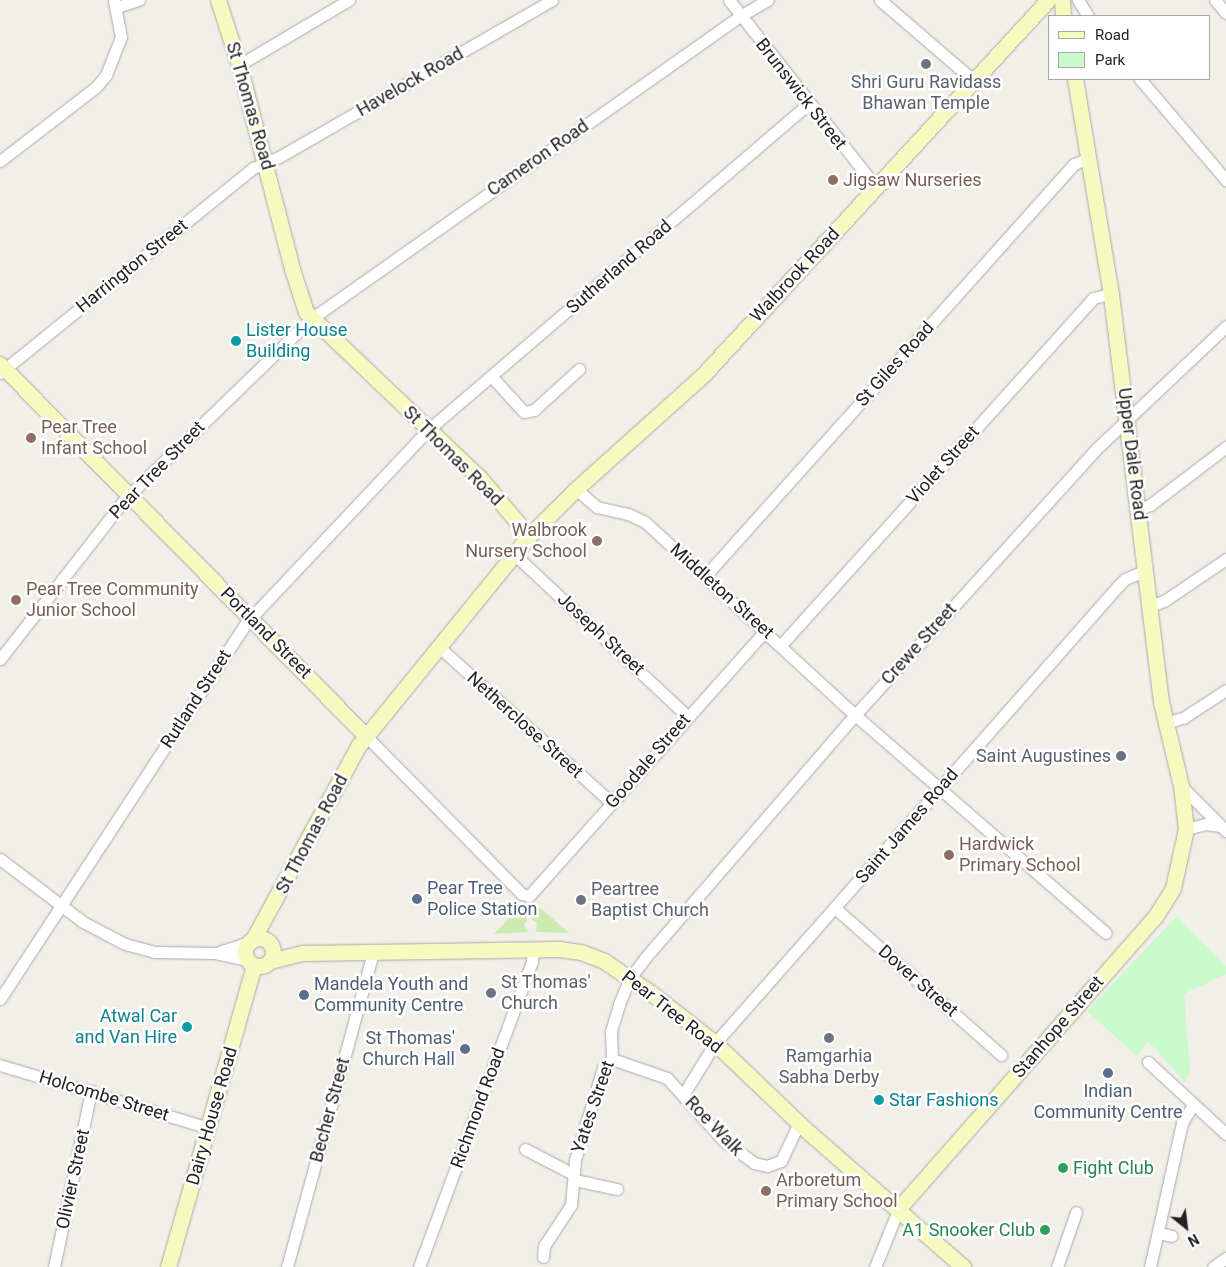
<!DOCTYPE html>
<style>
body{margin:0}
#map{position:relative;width:1226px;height:1267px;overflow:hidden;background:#f2efe9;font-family:Roboto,sans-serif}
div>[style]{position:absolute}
.grass>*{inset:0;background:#cdebb0}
.park>*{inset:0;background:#c8facc}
.roads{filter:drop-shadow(0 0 1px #a9a9a9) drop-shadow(0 0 1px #a9a9a9)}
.street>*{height:11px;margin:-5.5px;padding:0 5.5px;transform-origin:5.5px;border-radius:5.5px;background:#fff}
.secondary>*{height:15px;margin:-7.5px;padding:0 7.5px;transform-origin:7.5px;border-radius:7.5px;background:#f7fabf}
.secondary>.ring{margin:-7.5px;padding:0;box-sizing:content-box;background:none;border:15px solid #f7fabf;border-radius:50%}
.dots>*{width:14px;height:14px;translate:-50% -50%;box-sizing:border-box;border:2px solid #fff;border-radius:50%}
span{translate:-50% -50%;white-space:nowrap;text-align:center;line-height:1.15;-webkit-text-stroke:5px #fff;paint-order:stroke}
.street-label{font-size:18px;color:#222}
.worship-label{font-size:18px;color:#5b616d}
.right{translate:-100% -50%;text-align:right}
.left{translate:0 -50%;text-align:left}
.education-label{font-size:18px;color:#785e54}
.culture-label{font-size:18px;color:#0d838f}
.service-label{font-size:18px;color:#4e5e75}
.leisure-label{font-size:18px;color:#27864d}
.legend{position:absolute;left:1048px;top:15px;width:162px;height:65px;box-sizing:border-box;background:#fff;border:1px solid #a7a7a7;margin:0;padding:6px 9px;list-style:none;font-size:15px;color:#222}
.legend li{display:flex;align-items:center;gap:10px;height:25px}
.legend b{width:25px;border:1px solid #a7a7a7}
.north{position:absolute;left:1161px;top:1202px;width:50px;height:50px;-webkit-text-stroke:4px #fff;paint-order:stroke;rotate:151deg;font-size:14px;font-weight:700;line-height:20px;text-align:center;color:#222}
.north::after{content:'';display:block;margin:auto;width:18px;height:22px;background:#222;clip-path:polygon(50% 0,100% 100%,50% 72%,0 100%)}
</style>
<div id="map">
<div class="grass">
<i style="clip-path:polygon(520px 906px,524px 909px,527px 920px,524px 925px,529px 932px,494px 934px)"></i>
<i style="clip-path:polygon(538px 906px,544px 911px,569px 933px,536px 932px,537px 923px,531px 919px,530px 912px)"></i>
</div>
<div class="park">
<i style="clip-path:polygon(1177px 916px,1226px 966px,1226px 974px,1184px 994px,1190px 1070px,1185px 1082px,1148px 1041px,1137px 1056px,1087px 1011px)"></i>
</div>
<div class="roads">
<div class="street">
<i style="left:729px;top:0;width:238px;rotate:51.8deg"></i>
<i style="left:880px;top:0;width:123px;rotate:40.7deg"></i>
<i style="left:1078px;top:0;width:19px;rotate:58deg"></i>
<i style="left:1215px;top:0;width:17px;rotate:50deg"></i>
<i style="left:117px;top:7px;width:23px;rotate:-18deg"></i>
<i style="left:239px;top:65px;width:128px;rotate:-30.6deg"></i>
<i style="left:1140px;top:79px;width:133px;rotate:49.6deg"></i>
<i style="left:0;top:161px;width:121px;rotate:-37.6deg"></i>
<i style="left:96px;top:87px;width:16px;rotate:-50deg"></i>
<i style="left:106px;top:75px;width:41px;rotate:-68.5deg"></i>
<i style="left:121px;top:37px;width:38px;rotate:-101deg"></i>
<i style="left:0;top:373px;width:326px;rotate:-39deg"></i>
<i style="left:253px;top:168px;width:28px;rotate:-23deg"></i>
<i style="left:279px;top:157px;width:315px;rotate:-29.9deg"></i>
<i style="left:492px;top:377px;width:47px;rotate:47.6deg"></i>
<i style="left:524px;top:412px;width:10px;rotate:-11deg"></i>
<i style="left:534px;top:410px;width:61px;rotate:-42.3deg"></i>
<i style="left:576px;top:489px;width:28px;rotate:41deg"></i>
<i style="left:597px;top:507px;width:32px;rotate:13deg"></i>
<i style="left:628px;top:514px;width:19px;rotate:25deg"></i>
<i style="left:645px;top:522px;width:285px;rotate:42.6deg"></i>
<i style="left:855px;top:715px;width:332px;rotate:41deg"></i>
<i style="left:1139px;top:509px;width:12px;rotate:-20deg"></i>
<i style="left:1150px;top:505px;width:96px;rotate:-37.3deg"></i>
<i style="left:514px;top:554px;width:237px;rotate:43.1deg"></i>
<i style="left:706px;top:575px;width:552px;rotate:-48.16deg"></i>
<i style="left:1074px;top:164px;width:16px;rotate:-22deg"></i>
<i style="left:1148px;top:607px;width:17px;rotate:-21deg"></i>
<i style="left:1164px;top:601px;width:75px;rotate:-34.1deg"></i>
<i style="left:781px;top:645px;width:467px;rotate:-48deg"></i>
<i style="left:1093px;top:298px;width:18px;rotate:-13deg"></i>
<i style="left:438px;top:646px;width:234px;rotate:42.1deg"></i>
<i style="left:0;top:659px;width:203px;rotate:-52deg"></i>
<i style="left:125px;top:499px;width:259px;rotate:-44.1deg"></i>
<i style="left:311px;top:319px;width:525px;rotate:-35.23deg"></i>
<i style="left:740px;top:16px;width:32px;rotate:-30deg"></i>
<i style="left:1165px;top:723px;width:19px;rotate:-16deg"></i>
<i style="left:1183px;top:718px;width:51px;rotate:-33.1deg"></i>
<i style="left:366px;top:736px;width:222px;rotate:45.4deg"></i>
<i style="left:522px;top:894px;width:7px;rotate:16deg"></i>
<i style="left:529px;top:896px;width:355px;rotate:-48.3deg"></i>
<i style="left:1181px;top:786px;width:64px;rotate:45deg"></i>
<i style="left:1186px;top:829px;width:21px;rotate:-14deg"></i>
<i style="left:1206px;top:824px;width:15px;rotate:8deg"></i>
<i style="left:0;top:859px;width:104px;rotate:37.2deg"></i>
<i style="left:83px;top:922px;width:47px;rotate:27.6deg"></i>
<i style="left:125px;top:944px;width:30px;rotate:15deg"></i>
<i style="left:154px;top:952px;width:61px;rotate:0.9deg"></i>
<i style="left:215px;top:953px;width:34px;rotate:12deg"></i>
<i style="left:835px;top:908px;width:222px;rotate:41.5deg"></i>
<i style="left:219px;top:952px;width:33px;rotate:-18deg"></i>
<i style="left:0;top:999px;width:451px;rotate:-56.8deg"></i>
<i style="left:247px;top:622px;width:265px;rotate:-46.7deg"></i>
<i style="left:429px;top:429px;width:499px;rotate:-40.6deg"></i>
<i style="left:612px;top:1059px;width:28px;rotate:-92deg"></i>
<i style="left:611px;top:1031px;width:28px;rotate:-73deg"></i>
<i style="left:619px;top:1004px;width:28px;rotate:-67deg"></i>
<i style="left:630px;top:978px;width:25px;rotate:-53deg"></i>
<i style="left:645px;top:958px;width:321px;rotate:-49.2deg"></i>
<i style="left:855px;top:715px;width:356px;rotate:-47.8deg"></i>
<i style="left:1094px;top:451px;width:182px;rotate:-43.4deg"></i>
<i style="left:612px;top:1059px;width:58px;rotate:19.1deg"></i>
<i style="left:667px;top:1078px;width:85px;rotate:47.9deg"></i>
<i style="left:724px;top:1141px;width:37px;rotate:36deg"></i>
<i style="left:754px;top:1163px;width:13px;rotate:13deg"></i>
<i style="left:767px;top:1166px;width:15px;rotate:-20deg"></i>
<i style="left:781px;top:1161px;width:42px;rotate:-64.7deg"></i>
<i style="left:1148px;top:1062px;width:106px;rotate:42.7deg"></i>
<i style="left:0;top:1065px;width:218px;rotate:16.8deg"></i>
<i style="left:683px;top:1095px;width:61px;rotate:-58.4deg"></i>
<i style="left:715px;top:1043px;width:609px;rotate:-48.59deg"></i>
<i style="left:1118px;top:586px;width:10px;rotate:-45deg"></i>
<i style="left:1125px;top:579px;width:21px;rotate:-23deg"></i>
<i style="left:525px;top:1149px;width:54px;rotate:27.5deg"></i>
<i style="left:575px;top:1180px;width:43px;rotate:12.1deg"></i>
<i style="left:1158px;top:1233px;width:14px;rotate:12deg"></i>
<i style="left:543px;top:1257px;width:11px;rotate:-85deg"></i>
<i style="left:544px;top:1246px;width:49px;rotate:-56.6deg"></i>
<i style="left:571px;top:1205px;width:45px;rotate:-84.9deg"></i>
<i style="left:575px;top:1160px;width:96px;rotate:-73.1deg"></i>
<i style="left:603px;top:1068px;width:13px;rotate:-45deg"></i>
<i style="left:54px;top:1267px;width:180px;rotate:-78.1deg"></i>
<i style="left:287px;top:1267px;width:327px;rotate:-74.7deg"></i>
<i style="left:419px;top:1267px;width:325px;rotate:-69.7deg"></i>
<i style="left:532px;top:962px;width:13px;rotate:-86deg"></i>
<i style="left:875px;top:1267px;width:64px;rotate:-67.9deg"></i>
<i style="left:1057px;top:1267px;width:58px;rotate:-70.9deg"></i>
<i style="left:1150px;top:1267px;width:148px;rotate:-77.5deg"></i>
<i style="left:1182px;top:1123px;width:21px;rotate:-59deg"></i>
<i style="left:1213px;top:1267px;width:16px;rotate:-35deg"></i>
</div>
<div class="secondary">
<i style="left:218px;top:0;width:68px;rotate:72.1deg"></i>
<i style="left:239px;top:65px;width:211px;rotate:75.4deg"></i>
<i style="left:292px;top:269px;width:45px;rotate:72deg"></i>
<i style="left:306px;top:312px;width:240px;rotate:43.7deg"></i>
<i style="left:480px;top:478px;width:76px;rotate:49.8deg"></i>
<i style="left:1062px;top:0;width:16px;rotate:86deg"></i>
<i style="left:0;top:364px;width:522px;rotate:45.47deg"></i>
<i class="ring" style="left:245px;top:938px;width:13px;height:13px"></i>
<i style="left:252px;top:941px;width:223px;rotate:-61.4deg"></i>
<i style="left:359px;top:745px;width:269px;rotate:-50.9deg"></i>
<i style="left:529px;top:536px;width:66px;rotate:-45deg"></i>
<i style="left:576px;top:489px;width:172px;rotate:-41.9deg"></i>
<i style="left:704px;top:374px;width:508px;rotate:-47.39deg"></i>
<i style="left:270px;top:961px;width:34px;rotate:-14deg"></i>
<i style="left:303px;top:953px;width:256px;rotate:-0.9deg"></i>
<i style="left:559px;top:949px;width:22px;rotate:8deg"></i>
<i style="left:581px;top:952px;width:25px;rotate:21deg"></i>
<i style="left:604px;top:961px;width:57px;rotate:34.2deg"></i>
<i style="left:651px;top:993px;width:81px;rotate:38deg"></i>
<i style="left:715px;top:1043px;width:124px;rotate:43.7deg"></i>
<i style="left:805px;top:1129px;width:210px;rotate:41.1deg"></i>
<i style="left:899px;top:1208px;width:388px;rotate:-48.7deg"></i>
<i style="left:1155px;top:917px;width:34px;rotate:-58deg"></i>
<i style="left:1173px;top:888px;width:60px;rotate:-77.6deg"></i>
<i style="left:1186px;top:829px;width:43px;rotate:-96.6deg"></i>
<i style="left:1181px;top:786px;width:86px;rotate:-103.4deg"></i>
<i style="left:1161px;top:702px;width:411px;rotate:-97deg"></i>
<i style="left:1111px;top:294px;width:218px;rotate:-99.5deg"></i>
<i style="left:168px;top:1267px;width:313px;rotate:-74.1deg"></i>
</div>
</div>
<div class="dots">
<i style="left:926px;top:64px;background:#6b7280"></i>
<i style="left:833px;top:180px;background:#8d6e63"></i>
<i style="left:236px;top:341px;background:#0f9aa8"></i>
<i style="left:31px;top:438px;background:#8d6e63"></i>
<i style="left:597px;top:541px;background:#8d6e63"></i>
<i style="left:16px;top:600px;background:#8d6e63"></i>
<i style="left:1121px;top:756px;background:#6b7280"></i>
<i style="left:949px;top:855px;background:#8d6e63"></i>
<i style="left:417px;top:899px;background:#5c6f8a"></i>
<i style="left:581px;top:900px;background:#6b7280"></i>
<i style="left:491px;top:993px;background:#6b7280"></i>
<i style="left:304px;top:995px;background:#5c6f8a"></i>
<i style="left:187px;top:1027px;background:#0f9aa8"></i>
<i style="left:829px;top:1038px;background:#6b7280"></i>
<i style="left:465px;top:1049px;background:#5c6f8a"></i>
<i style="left:1108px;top:1073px;background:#5c6f8a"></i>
<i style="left:879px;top:1100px;background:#0f9aa8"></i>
<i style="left:1063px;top:1168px;background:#2e9e5b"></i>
<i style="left:766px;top:1191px;background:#8d6e63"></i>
<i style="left:1045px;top:1230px;background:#2e9e5b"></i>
</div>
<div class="street-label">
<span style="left:410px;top:82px;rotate:-30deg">Havelock Road</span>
<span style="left:801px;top:94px;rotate:52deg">Brunswick Street</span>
<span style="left:250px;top:106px;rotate:74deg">St Thomas Road</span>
<span style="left:538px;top:158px;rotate:-35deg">Cameron Road</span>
<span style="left:132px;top:266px;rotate:-39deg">Harrington Street</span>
<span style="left:619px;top:267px;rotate:-41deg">Sutherland Road</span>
<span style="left:795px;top:275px;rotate:-47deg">Walbrook Road</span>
<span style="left:895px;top:364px;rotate:-48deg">St Giles Road</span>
<span style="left:1132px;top:454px;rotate:83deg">Upper Dale Road</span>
<span style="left:453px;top:456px;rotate:45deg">St Thomas Road</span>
<span style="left:943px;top:465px;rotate:-48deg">Violet Street</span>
<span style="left:157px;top:470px;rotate:-46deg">Pear Tree Street</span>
<span style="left:722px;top:591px;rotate:42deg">Middleton Street</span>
<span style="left:266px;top:633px;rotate:45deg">Portland Street</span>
<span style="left:601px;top:634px;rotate:43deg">Joseph Street</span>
<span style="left:919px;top:644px;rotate:-48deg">Crewe Street</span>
<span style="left:196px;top:699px;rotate:-57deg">Rutland Street</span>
<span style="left:525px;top:725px;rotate:42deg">Netherclose Street</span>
<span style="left:648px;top:761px;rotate:-49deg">Goodale Street</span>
<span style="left:907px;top:826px;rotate:-49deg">Saint James Road</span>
<span style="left:312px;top:834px;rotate:-62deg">St Thomas Road</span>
<span style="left:918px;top:981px;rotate:41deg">Dover Street</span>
<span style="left:672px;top:1012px;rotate:38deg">Pear Tree Road</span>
<span style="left:1058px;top:1027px;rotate:-49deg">Stanhope Street</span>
<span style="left:104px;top:1096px;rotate:17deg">Holcombe Street</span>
<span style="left:593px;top:1107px;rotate:-71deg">Yates Street</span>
<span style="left:478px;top:1108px;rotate:-70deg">Richmond Road</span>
<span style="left:330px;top:1110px;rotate:-75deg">Becher Street</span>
<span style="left:212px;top:1116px;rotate:-74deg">Dairy House Road</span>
<span style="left:714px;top:1126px;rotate:46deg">Roe Walk</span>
<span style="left:73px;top:1179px;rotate:-78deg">Olivier Street</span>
</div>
<div class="worship-label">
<span style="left:926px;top:93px">Shri Guru Ravidass<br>Bhawan Temple</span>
<span class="right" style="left:1111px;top:756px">Saint Augustines</span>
<span class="left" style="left:591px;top:900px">Peartree<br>Baptist Church</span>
<span class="left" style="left:501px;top:993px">St Thomas'<br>Church</span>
<span style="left:829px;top:1067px">Ramgarhia<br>Sabha Derby</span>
</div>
<div class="education-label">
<span class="left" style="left:843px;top:180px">Jigsaw Nurseries</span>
<span class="left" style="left:41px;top:438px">Pear Tree<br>Infant School</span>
<span class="right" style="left:587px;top:541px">Walbrook<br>Nursery School</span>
<span class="left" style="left:26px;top:600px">Pear Tree Community<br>Junior School</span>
<span class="left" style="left:959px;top:855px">Hardwick<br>Primary School</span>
<span class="left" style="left:776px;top:1191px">Arboretum<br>Primary School</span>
</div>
<div class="culture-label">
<span class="left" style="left:246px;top:341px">Lister House<br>Building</span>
<span class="right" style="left:177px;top:1027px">Atwal Car<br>and Van Hire</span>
<span class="left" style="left:889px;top:1100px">Star Fashions</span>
</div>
<div class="service-label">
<span class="left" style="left:427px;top:899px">Pear Tree<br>Police Station</span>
<span class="left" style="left:314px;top:995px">Mandela Youth and<br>Community Centre</span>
<span class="right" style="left:455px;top:1049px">St Thomas'<br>Church Hall</span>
<span style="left:1108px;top:1102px">Indian<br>Community Centre</span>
</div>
<div class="leisure-label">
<span class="left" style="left:1073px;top:1168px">Fight Club</span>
<span class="right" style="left:1035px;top:1230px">A1 Snooker Club</span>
</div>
<ul class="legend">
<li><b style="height:6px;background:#f7fabf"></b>Road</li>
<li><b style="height:14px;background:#c8facc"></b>Park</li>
</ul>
<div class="north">N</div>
</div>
